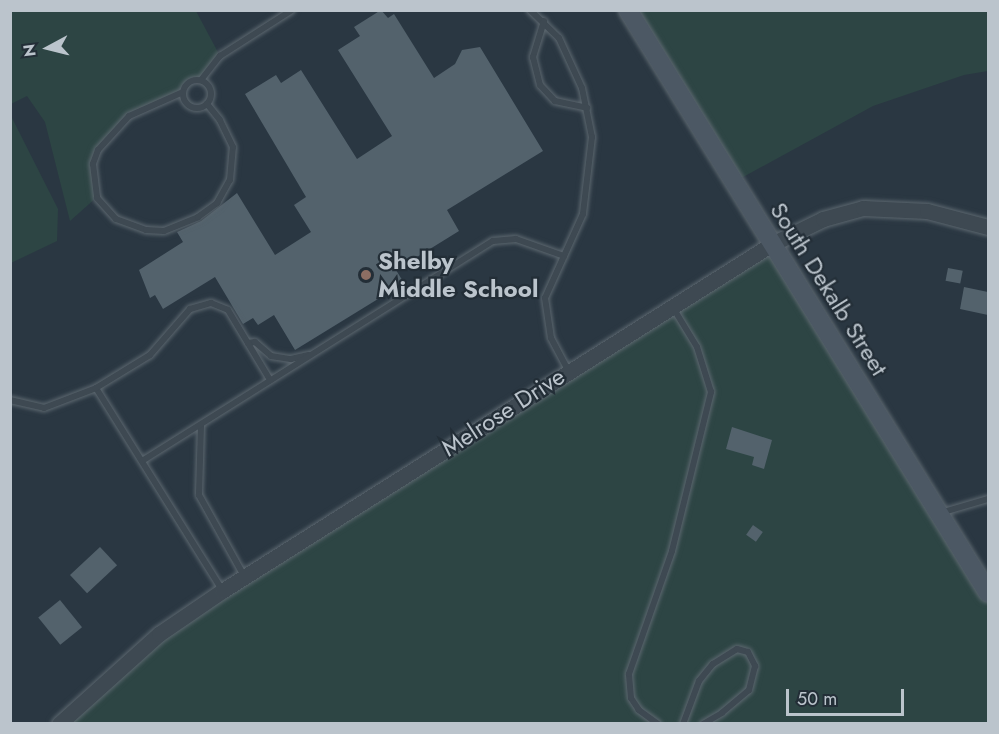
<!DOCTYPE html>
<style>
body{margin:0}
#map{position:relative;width:999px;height:734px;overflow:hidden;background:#2a3742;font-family:Jost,sans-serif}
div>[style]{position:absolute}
.green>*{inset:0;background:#2d4544}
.building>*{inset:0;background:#53626c;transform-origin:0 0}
.roads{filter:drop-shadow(0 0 2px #5c676f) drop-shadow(0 0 2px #5c676f)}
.service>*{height:6px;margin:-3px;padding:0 3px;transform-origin:3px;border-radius:3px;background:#3e4952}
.service>.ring{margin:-3px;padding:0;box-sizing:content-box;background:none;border:6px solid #3e4952;border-radius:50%}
.tertiary>*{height:15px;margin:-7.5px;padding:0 7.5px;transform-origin:7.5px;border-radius:7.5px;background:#3e4952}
.secondary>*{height:18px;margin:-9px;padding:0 9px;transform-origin:9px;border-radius:9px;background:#4c5864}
.dots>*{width:16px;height:16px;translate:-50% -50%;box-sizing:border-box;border:3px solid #232e37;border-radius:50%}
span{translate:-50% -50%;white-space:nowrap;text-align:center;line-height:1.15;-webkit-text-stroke:4.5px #232e37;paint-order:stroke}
.poi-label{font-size:24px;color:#bbc4cc;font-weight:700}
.left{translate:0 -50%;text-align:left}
.street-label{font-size:24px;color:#bbc4cc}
.frame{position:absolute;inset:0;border:12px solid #bbc4cc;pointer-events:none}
.north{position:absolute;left:18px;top:18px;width:60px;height:60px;-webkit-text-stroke:4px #232e37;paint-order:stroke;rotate:263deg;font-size:16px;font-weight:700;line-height:24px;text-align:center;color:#bbc4cc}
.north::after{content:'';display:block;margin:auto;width:21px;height:27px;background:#bbc4cc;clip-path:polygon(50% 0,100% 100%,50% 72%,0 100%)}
.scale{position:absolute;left:786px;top:689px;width:118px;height:27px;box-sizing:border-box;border:3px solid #bbc4cc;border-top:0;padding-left:8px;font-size:18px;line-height:21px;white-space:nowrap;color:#bbc4cc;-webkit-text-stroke:4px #232e37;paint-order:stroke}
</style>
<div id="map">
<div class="green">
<i style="clip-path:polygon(11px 11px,196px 11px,220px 56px,201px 80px,189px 83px,183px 92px,140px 108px,109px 135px,93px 164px,97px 197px,70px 221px,45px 122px,27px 96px,11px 104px)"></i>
<i style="clip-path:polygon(628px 11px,988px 11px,988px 71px,964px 75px,873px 106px,734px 182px)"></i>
<i style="clip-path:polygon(10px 114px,58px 209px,57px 241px,11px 263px)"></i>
<i style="clip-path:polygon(772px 244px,988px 593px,988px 723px,59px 724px,159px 634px)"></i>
</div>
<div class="building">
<i style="clip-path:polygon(381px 10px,388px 18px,394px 14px,434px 78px,455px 64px,462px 50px,480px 47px,543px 151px,447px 210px,459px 231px,396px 270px,404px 283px,295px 350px,274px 315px,258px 325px,253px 318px,243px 324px,215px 277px,163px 309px,155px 295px,150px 298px,139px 270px,183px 242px,177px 232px,201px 221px,237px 193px,275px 255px,311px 232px,294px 205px,306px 197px,245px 94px,276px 75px,281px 83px,301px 70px,357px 159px,392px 136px,338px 50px,360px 36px,354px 27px)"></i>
<i style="left:948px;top:268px;width:15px;height:13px;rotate:11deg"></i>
<i style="clip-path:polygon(964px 287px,988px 292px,988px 315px,960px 309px)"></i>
<i style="clip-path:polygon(732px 427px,772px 440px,764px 469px,752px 465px,754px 457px,726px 449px)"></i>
<i style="left:753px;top:525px;width:12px;height:12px;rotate:35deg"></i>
<i style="left:100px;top:547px;width:25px;height:41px;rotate:47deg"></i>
<i style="left:60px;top:600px;width:35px;height:28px;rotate:51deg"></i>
</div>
<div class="roads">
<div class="service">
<i style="left:530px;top:10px;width:40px;rotate:44deg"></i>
<i style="left:559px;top:38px;width:55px;rotate:65.3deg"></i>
<i style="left:582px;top:88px;width:50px;rotate:78.5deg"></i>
<i style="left:592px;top:137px;width:78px;rotate:96.7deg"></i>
<i style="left:583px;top:214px;width:92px;rotate:114.3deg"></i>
<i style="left:545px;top:298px;width:40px;rotate:81.5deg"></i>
<i style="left:551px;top:338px;width:36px;rotate:62deg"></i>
<i style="left:544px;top:21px;width:38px;rotate:107deg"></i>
<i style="left:533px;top:57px;width:29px;rotate:76deg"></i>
<i style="left:540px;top:85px;width:22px;rotate:47deg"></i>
<i style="left:555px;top:101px;width:33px;rotate:12deg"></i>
<i style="left:201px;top:80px;width:31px;rotate:-52deg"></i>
<i style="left:220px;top:56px;width:85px;rotate:-32.6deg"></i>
<i class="ring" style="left:183px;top:80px;width:22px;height:22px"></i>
<i style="left:183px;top:92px;width:59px;rotate:156deg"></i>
<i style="left:129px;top:116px;width:46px;rotate:132.4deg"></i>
<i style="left:98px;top:150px;width:15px;rotate:110deg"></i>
<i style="left:93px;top:164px;width:34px;rotate:83deg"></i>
<i style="left:97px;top:198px;width:28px;rotate:48deg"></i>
<i style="left:116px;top:219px;width:32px;rotate:20deg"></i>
<i style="left:146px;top:230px;width:18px;rotate:3deg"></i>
<i style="left:164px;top:231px;width:37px;rotate:-22deg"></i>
<i style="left:198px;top:217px;width:24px;rotate:-36deg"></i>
<i style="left:217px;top:203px;width:26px;rotate:-61deg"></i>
<i style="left:230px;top:180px;width:33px;rotate:-85deg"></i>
<i style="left:233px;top:147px;width:30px;rotate:-116deg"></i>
<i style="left:220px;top:120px;width:21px;rotate:-129deg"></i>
<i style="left:248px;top:343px;width:7px;rotate:-8deg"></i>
<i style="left:255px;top:342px;width:21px;rotate:41deg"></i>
<i style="left:271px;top:356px;width:20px;rotate:9deg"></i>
<i style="left:291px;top:359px;width:18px;rotate:-13deg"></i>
<i style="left:96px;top:388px;width:238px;rotate:58deg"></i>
<i style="left:10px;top:400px;width:35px;rotate:13deg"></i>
<i style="left:44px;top:408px;width:56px;rotate:-21deg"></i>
<i style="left:96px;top:388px;width:63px;rotate:-31.4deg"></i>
<i style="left:150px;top:355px;width:61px;rotate:-49deg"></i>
<i style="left:190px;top:309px;width:22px;rotate:-16deg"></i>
<i style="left:211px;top:303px;width:18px;rotate:22deg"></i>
<i style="left:228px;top:310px;width:82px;rotate:59deg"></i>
<i style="left:201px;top:426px;width:69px;rotate:91.7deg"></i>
<i style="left:199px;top:495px;width:93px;rotate:60.9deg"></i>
<i style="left:142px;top:461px;width:414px;rotate:-32.1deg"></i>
<i style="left:493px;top:241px;width:23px;rotate:-5deg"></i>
<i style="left:516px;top:239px;width:51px;rotate:19.5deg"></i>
<i style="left:940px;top:513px;width:50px;rotate:-16.3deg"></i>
<i style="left:658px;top:724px;width:24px;rotate:-144deg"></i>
<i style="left:639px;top:710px;width:14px;rotate:-124deg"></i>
<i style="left:631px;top:698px;width:24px;rotate:-95deg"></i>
<i style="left:629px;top:674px;width:130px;rotate:-70.7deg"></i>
<i style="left:672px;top:551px;width:164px;rotate:-76.2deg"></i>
<i style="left:711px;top:392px;width:47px;rotate:-107.3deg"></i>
<i style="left:697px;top:347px;width:48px;rotate:-121.4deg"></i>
<i style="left:683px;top:724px;width:46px;rotate:-69.6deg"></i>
<i style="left:699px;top:681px;width:22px;rotate:-51deg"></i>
<i style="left:713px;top:664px;width:28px;rotate:-32deg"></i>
<i style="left:737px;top:649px;width:11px;rotate:15deg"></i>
<i style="left:748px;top:652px;width:16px;rotate:63deg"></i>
<i style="left:755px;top:666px;width:25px;rotate:104deg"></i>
<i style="left:749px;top:690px;width:35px;rotate:140deg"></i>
<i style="left:722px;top:713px;width:22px;rotate:150deg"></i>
</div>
<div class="tertiary">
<i style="left:59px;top:724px;width:135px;rotate:-42deg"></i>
<i style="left:159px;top:634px;width:76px;rotate:-34.3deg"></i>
<i style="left:222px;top:591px;width:650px;rotate:-32.25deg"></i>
<i style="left:772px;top:244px;width:57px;rotate:-26.1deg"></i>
<i style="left:823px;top:219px;width:41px;rotate:-15.4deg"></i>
<i style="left:863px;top:208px;width:64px;rotate:2.7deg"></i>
<i style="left:927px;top:211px;width:63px;rotate:14.7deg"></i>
</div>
<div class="secondary">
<i style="left:628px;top:10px;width:685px;rotate:58.3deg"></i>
</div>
</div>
<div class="dots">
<i style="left:366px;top:275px;background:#8d6e63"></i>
</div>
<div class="poi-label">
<span class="left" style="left:378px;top:275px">Shelby<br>Middle School</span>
</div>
<div class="street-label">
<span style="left:829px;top:289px;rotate:58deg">South Dekalb Street</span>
<span style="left:503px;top:412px;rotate:-33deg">Melrose Drive</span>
</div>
<div class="frame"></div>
<div class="north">N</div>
<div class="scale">50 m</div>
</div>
